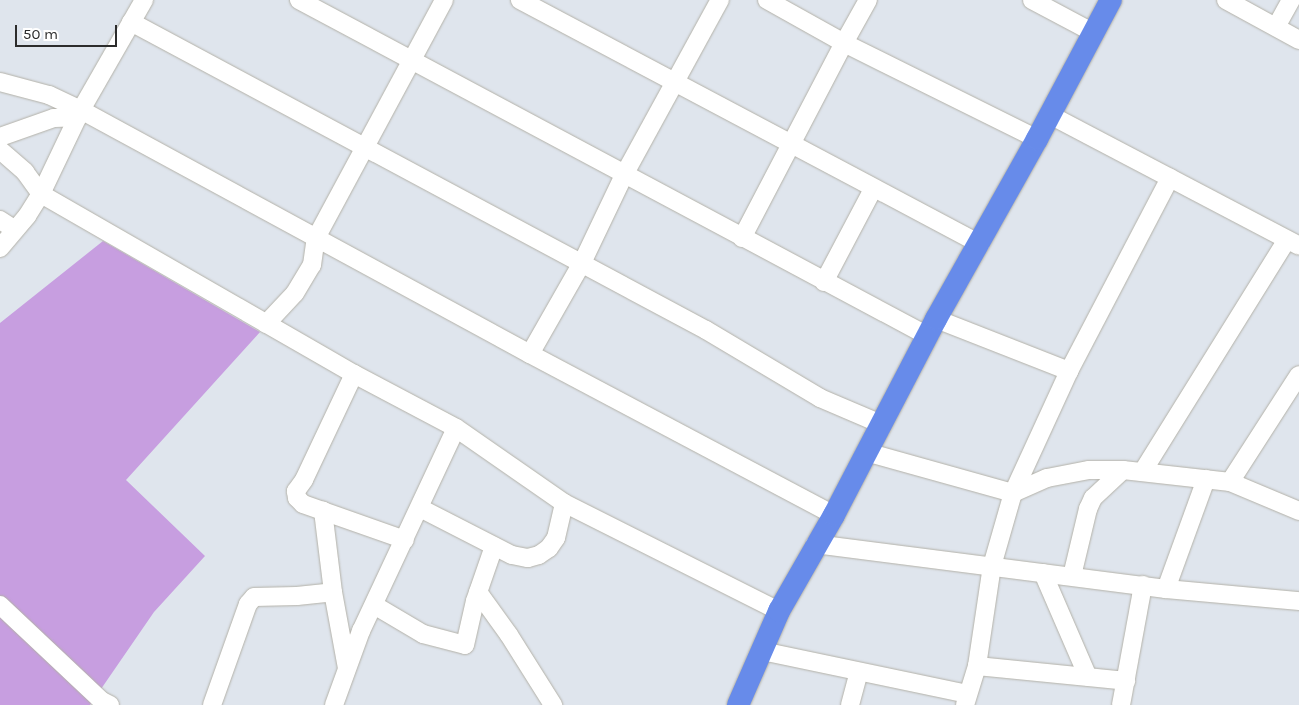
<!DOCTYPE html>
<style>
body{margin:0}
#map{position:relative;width:1299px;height:705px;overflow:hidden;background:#dfe5ed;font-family:Karla,sans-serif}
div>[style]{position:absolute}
.green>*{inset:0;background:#c79ee0}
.roads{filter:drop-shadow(0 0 1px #b3b1a8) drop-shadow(0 0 1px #b3b1a8)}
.minor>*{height:18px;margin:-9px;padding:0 9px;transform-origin:9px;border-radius:9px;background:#fff}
.major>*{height:22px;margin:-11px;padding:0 11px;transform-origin:11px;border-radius:11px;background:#678bea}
span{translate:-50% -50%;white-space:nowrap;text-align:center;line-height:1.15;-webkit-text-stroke:4.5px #fff;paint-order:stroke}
.scale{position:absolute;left:15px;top:25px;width:102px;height:22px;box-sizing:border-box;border:2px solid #2c2c2c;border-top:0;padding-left:6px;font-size:15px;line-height:18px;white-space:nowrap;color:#2c2c2c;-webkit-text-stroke:4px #fff;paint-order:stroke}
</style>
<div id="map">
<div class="green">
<i style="clip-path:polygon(103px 241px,260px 332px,126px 480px,205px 556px,154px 612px,90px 705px,0 705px,0 323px)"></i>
</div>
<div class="roads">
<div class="minor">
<i style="left:299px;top:0;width:713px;rotate:28.11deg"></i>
<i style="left:520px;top:0;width:521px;rotate:27.94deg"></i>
<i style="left:767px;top:0;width:88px;rotate:29.2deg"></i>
<i style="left:844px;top:43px;width:216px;rotate:26.4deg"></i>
<i style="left:1032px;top:0;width:70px;rotate:28deg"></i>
<i style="left:1226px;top:0;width:83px;rotate:28.7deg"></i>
<i style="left:131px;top:22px;width:652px;rotate:28.18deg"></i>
<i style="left:706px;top:330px;width:133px;rotate:30.8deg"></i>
<i style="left:820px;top:398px;width:66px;rotate:23.1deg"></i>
<i style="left:1276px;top:27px;width:31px;rotate:-61deg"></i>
<i style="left:0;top:82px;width:51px;rotate:14.9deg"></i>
<i style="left:49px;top:95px;width:35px;rotate:25deg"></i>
<i style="left:81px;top:110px;width:511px;rotate:28.52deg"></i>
<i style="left:530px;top:354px;width:344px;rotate:27.9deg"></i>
<i style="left:1050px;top:115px;width:281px;rotate:27.7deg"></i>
<i style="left:0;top:137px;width:57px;rotate:-19.4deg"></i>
<i style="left:54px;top:118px;width:24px;rotate:-2deg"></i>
<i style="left:0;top:150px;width:33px;rotate:41deg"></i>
<i style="left:25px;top:172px;width:27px;rotate:54deg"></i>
<i style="left:41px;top:194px;width:361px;rotate:29.9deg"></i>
<i style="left:354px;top:374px;width:115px;rotate:27.9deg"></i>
<i style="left:456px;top:428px;width:131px;rotate:34.8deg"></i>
<i style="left:564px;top:503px;width:241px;rotate:26.7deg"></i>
<i style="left:0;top:220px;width:17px;rotate:33deg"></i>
<i style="left:742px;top:238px;width:220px;rotate:-62.4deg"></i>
<i style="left:844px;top:43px;width:49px;rotate:-60.8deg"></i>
<i style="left:0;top:248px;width:42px;rotate:-49.8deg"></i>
<i style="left:27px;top:216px;width:26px;rotate:-58deg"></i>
<i style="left:41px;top:194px;width:93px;rotate:-64.5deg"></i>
<i style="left:81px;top:110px;width:127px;rotate:-60.2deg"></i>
<i style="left:824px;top:282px;width:105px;rotate:-62.2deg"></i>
<i style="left:936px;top:319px;width:143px;rotate:21.4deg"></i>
<i style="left:266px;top:324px;width:42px;rotate:-46.9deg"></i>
<i style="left:295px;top:293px;width:33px;rotate:-59deg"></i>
<i style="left:312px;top:265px;width:27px;rotate:-82deg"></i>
<i style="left:316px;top:238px;width:270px;rotate:-61.7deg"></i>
<i style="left:530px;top:354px;width:105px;rotate:-60.3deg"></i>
<i style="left:582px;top:263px;width:98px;rotate:-64.5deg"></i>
<i style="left:624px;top:175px;width:200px;rotate:-61.3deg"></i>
<i style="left:354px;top:374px;width:117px;rotate:115.3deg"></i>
<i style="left:304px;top:480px;width:14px;rotate:126deg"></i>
<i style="left:296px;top:491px;width:7px;rotate:82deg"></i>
<i style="left:297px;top:498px;width:8px;rotate:45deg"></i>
<i style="left:303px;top:504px;width:108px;rotate:19.4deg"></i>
<i style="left:866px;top:452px;width:153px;rotate:15.6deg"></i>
<i style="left:1013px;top:493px;width:37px;rotate:-24deg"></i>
<i style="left:1047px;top:478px;width:43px;rotate:-10.8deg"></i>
<i style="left:1089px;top:470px;width:34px"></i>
<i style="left:1123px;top:470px;width:108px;rotate:6.4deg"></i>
<i style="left:1230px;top:482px;width:75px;rotate:22.8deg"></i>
<i style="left:1143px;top:471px;width:272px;rotate:-58.1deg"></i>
<i style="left:1230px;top:482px;width:127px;rotate:-57.2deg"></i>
<i style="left:420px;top:508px;width:103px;rotate:27.1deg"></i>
<i style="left:512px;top:555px;width:16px;rotate:11deg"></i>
<i style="left:528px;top:558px;width:11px;rotate:-15deg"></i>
<i style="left:539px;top:555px;width:12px;rotate:-35deg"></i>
<i style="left:549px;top:548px;width:12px;rotate:-55deg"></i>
<i style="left:556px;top:538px;width:36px;rotate:-77deg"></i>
<i style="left:815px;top:544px;width:354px;rotate:7.3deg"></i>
<i style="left:1166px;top:589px;width:134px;rotate:5.2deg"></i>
<i style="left:1043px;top:573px;width:113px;rotate:66.6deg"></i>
<i style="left:1072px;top:576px;width:69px;rotate:-76.6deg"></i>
<i style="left:1088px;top:509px;width:12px;rotate:-66deg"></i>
<i style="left:1093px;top:498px;width:41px;rotate:-43deg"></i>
<i style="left:1166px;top:589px;width:117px;rotate:-70deg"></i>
<i style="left:333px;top:592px;width:77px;rotate:79.6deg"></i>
<i style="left:478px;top:592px;width:53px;rotate:54.2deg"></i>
<i style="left:509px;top:635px;width:83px;rotate:57.8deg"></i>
<i style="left:0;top:605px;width:140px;rotate:43.3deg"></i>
<i style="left:102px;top:701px;width:9px;rotate:27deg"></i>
<i style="left:374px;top:605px;width:57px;rotate:30.6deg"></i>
<i style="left:423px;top:634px;width:43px;rotate:14.7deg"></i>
<i style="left:465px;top:645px;width:45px;rotate:-77.2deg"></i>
<i style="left:475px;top:601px;width:58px;rotate:-70.9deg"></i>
<i style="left:762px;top:651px;width:210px;rotate:11.8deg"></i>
<i style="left:977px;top:666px;width:150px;rotate:5.7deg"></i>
<i style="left:212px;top:705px;width:107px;rotate:-70.4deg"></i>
<i style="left:248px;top:604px;width:9px;rotate:-49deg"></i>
<i style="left:254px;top:597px;width:43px;rotate:-1.3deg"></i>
<i style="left:297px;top:596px;width:36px;rotate:-6deg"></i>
<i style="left:333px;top:592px;width:82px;rotate:-97deg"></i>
<i style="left:334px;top:705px;width:79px;rotate:-70deg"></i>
<i style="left:361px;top:631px;width:224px;rotate:-64.9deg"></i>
<i style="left:850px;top:705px;width:34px;rotate:-75deg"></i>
<i style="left:965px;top:705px;width:41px;rotate:-72.9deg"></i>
<i style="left:977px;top:666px;width:101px;rotate:-81.5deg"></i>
<i style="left:992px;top:566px;width:76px;rotate:-74deg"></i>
<i style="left:1013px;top:493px;width:134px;rotate:-65.3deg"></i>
<i style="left:1069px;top:371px;width:218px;rotate:-62.4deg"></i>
<i style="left:1121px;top:705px;width:122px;rotate:-79.6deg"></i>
</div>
<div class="major">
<i style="left:738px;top:705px;width:103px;rotate:-66.4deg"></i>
<i style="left:779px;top:611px;width:111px;rotate:-60.2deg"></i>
<i style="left:834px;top:515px;width:221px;rotate:-62.5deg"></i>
<i style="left:936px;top:319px;width:206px;rotate:-60.7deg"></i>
<i style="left:1037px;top:139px;width:157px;rotate:-62deg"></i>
</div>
</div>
<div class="scale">50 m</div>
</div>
